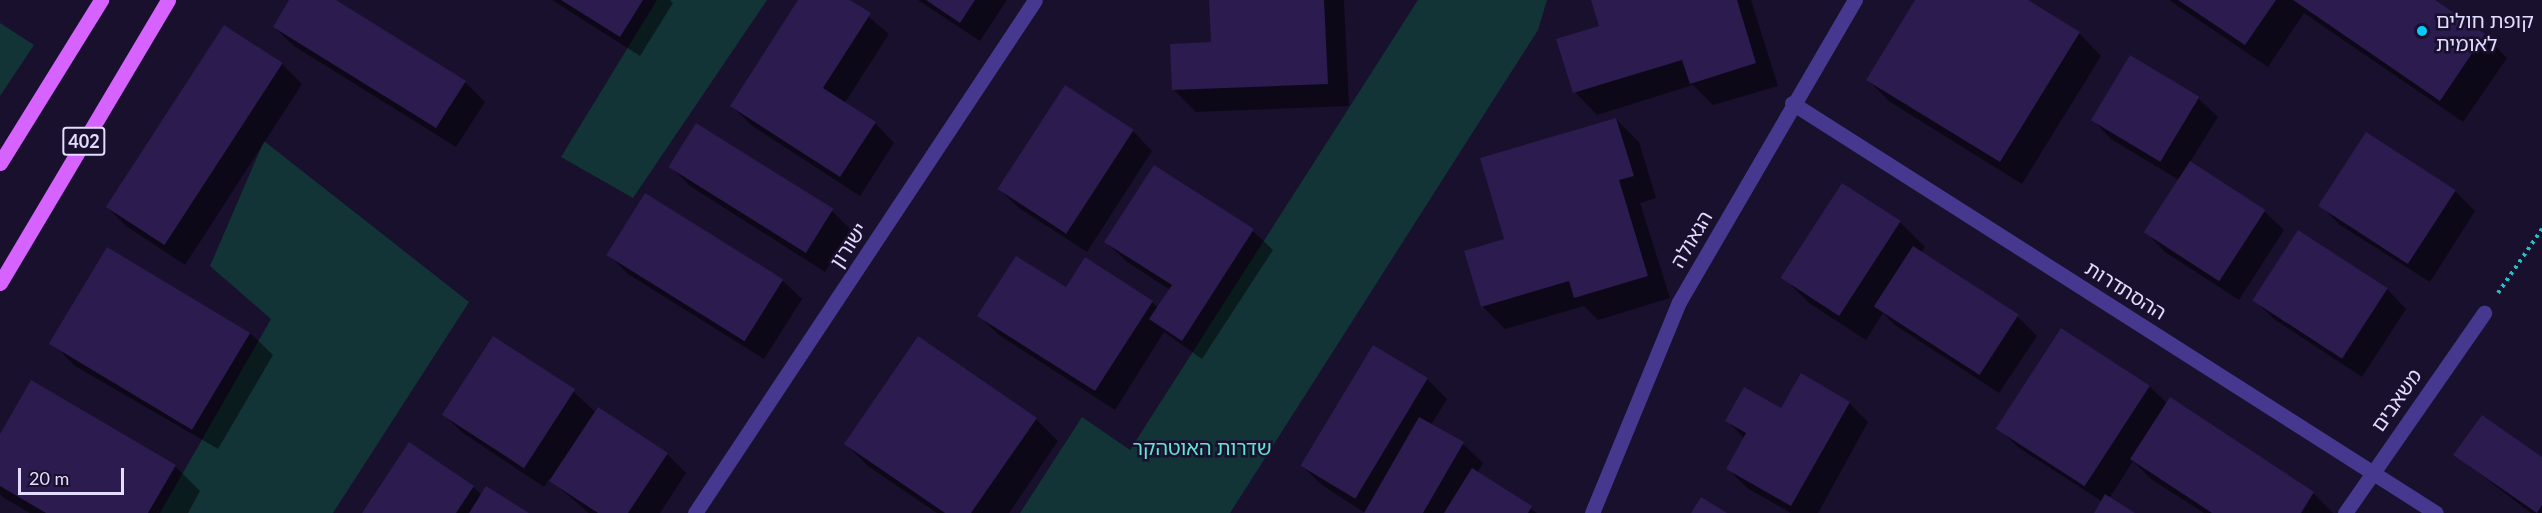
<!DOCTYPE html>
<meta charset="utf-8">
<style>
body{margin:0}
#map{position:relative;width:2542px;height:513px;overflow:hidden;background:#18102d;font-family:Lato,"Noto Sans Hebrew",sans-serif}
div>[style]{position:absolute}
.green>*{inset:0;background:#123437}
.shadow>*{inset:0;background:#0007}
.building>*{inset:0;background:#2b1b4f;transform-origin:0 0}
.path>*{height:4px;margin-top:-2px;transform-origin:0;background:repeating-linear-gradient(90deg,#29bdc5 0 3px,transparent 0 7.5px)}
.minor>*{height:15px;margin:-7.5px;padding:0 7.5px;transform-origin:7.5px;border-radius:7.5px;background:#45388e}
.major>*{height:15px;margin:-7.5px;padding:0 7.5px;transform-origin:7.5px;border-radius:7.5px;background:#d663ff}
.dots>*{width:16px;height:16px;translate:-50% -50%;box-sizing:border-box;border:3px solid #18102d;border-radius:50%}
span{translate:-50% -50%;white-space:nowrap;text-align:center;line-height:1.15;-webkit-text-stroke:5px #18102d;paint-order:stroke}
.shield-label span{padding:2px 4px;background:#18102d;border:2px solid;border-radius:4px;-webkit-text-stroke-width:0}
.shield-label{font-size:18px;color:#e4dcff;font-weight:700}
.poi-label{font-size:20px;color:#e4dcff}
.left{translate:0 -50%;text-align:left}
.street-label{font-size:20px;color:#e4dcff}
.park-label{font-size:20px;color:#5fe7d5}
.scale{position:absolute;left:18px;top:468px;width:106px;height:27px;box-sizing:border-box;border:3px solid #e4dcff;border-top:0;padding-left:8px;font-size:18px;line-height:21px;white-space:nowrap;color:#e4dcff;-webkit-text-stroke:4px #18102d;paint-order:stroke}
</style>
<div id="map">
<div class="green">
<i style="clip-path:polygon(657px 0,767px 0,633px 198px,561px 157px)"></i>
<i style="clip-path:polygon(1418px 0,1547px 0,1538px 30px,1230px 513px,1020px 513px,1082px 417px,1130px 450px)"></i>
<i style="clip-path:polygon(0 23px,34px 45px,0 96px)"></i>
<i style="clip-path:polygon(264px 141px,469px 302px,333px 513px,160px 513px,271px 319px,210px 266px)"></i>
</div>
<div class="shadow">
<i style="clip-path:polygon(291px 0,333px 0,465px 82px,485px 102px,456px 147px,294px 46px,274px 27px)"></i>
<i style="clip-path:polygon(552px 0,670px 0,673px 3px,640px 56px)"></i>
<i style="clip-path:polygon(800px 0,848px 0,889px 34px,844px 104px,875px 123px,894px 143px,860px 196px,751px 125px,732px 106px)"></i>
<i style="clip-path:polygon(918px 0,1007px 0,980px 41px)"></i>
<i style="clip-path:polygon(1210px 0,1344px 0,1349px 106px,1196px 112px,1174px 90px,1213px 44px)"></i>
<i style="clip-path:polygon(1592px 0,1751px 0,1778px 86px,1713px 105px,1693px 85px,1597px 115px,1575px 92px,1601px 27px)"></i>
<i style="clip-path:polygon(1917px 0,2025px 0,2079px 33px,2101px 56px,2022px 184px,1890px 102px,1868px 80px)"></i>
<i style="clip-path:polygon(2169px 0,2432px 0,2485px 35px,2507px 58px,2463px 122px,2304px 13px,2268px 67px)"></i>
<i style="clip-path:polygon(224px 27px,282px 64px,302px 84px,185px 265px,126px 226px,107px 207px)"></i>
<i style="clip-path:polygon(2198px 98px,2218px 117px,2190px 162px,2264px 211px,2284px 230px,2239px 300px,2165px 252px,2146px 232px,2179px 180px,2111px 139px,2092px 119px)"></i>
<i style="clip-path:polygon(1616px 119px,1639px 142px,1656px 198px,1640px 203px,1670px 298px,1598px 320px,1584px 306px,1505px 329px,1482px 306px,1506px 240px)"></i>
<i style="clip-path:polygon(1133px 131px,1152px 151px,1087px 252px,1019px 208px,999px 189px)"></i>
<i style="clip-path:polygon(2366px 134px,2455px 191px,2475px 211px,2430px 282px,2340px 225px,2321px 206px)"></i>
<i style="clip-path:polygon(671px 167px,832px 211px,851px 230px,825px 272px,690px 186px)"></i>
<i style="clip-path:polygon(1155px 167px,1253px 231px,1273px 250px,1202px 359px,1164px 332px,1115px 410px,999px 335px,979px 316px,1066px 289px,1152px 302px,1158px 308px,1170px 290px,1126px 261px,1106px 242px)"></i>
<i style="clip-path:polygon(1843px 185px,1900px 222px,1925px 247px,1921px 253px,2017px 316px,2037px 336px,1999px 393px,1895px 325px,1883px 313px,1866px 340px,1809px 303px,1784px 278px)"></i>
<i style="clip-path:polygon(609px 255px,782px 280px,802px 299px,764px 359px,628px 274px)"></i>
<i style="clip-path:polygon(2387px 289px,2406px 309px,2362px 377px,2274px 319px,2254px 300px)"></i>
<i style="clip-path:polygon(250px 333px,273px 355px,218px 449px,75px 366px,52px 343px)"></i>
<i style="clip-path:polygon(493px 338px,574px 392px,596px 413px,667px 454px,686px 473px,660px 513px,589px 513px,549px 479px,544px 487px,463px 433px,443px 414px)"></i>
<i style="clip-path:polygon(1427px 379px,1447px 399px,1431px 425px,1463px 444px,1483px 463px,1477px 473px,1537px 513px,1365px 513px,1322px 485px,1302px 466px)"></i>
<i style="clip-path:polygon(31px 382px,175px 466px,200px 491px,188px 513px,30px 513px,4px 498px,0 494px,0 437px)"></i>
<i style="clip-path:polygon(2149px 386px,2168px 404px,2171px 399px,2313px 493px,2333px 513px,2204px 513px,2151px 479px,2133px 461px,2109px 499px,2132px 513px,2096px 513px,2103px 502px,2019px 448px,1999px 429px)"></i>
<i style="clip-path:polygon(1849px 403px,1868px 422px,1818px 513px,1791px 513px,1747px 488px,1728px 469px,1744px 438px,1727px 421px)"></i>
<i style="clip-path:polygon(1036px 419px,1058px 441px,1009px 513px,937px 513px,868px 466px,846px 444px)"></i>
<i style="clip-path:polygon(2455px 455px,2542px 459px,2542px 513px,2531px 513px)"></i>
<i style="clip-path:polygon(473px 487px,482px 495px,526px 513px,364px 513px)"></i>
</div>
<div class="building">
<i style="clip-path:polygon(289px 0,336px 0,466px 81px,436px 128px,273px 27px)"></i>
<i style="clip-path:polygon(561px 0,643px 0,620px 37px)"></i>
<i style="clip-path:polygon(798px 0,850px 0,871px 13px,823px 88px,876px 122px,840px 177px,730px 106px)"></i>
<i style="clip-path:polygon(926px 0,975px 0,960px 23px)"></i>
<i style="clip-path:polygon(1209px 0,1324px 0,1328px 84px,1172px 90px,1170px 44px,1211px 42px)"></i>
<i style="clip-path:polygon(1591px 0,1737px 0,1756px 63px,1690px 84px,1682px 60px,1573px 93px,1556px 39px,1599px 26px)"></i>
<i style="clip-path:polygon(1915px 0,2028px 0,2080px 32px,2000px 162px,1866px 80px)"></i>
<i style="clip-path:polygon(2178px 0,2276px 0,2245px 45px)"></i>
<i style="clip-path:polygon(2293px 0,2435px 0,2485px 34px,2440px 101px)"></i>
<i style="left:224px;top:25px;width:70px;height:217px;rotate:33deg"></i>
<i style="left:2130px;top:55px;width:81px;height:76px;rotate:31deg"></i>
<i style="left:1065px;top:85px;width:82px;height:124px;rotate:33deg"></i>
<i style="clip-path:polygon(1616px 118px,1634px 176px,1619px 180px,1648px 276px,1574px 298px,1569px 281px,1481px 307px,1464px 251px,1504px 239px,1480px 158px)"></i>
<i style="left:696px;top:123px;width:162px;height:52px;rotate:32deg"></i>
<i style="left:2366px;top:132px;width:107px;height:88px;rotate:33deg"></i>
<i style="left:2190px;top:161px;width:90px;height:85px;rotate:33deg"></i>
<i style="clip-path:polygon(1154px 165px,1254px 229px,1182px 341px,1149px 319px,1172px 285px,1104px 242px)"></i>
<i style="left:1842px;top:183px;width:70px;height:113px;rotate:33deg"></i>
<i style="left:645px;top:193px;width:163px;height:73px;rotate:32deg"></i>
<i style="left:2298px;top:230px;width:107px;height:84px;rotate:33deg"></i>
<i style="left:1913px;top:246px;width:126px;height:72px;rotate:33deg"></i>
<i style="left:107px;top:247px;width:167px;height:113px;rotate:31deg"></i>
<i style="clip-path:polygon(1016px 256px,1066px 287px,1085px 257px,1153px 301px,1095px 391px,977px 316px)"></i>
<i style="left:2061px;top:328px;width:106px;height:120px;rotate:33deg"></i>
<i style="left:493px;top:336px;width:98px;height:94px;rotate:33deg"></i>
<i style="clip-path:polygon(918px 336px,1037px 418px,971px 513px,945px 513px,844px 444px)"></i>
<i style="left:1373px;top:345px;width:64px;height:141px;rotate:31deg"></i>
<i style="clip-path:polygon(1801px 373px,1850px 402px,1791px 506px,1726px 469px,1746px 433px,1725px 421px,1744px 387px,1781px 408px)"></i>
<i style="clip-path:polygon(31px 380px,176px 465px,148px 513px,46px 513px,0 486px,0 434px)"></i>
<i style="clip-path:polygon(2170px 397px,2314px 492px,2301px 513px,2212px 513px,2130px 459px)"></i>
<i style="clip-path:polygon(598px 407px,668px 453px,628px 513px,598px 513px,549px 481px)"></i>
<i style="clip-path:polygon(2482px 415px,2542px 457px,2542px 505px,2537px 513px,2453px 455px)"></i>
<i style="clip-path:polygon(1419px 417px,1464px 442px,1423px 513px,1364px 513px)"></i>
<i style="clip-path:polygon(409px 442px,474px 486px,456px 513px,362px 513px)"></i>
<i style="clip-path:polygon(1472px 468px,1532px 506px,1528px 513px,1444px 513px)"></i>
<i style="clip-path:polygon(486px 486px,529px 513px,469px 513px)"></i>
<i style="clip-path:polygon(2105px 494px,2135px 513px,2094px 513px)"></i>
<i style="clip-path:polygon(1701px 497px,1727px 513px,1691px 513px)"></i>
</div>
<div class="path">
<i style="left:2498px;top:293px;width:78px;rotate:-55.5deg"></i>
</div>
<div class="minor">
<i style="left:1792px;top:103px;width:763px;rotate:32.48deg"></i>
<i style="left:695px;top:513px;width:615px;rotate:-56.46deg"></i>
<i style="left:1592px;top:513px;width:228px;rotate:-67.6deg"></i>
<i style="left:1679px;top:302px;width:350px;rotate:-59.8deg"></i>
<i style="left:2345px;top:513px;width:244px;rotate:-55.2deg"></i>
</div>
<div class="major">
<i style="left:0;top:163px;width:192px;rotate:-58.2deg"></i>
<i style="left:0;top:283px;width:329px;rotate:-59.3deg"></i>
</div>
<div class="dots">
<i style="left:2422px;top:31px;background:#08caff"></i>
</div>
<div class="shield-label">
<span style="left:84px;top:141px">402</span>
</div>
<div class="poi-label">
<span class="left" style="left:2436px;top:32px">קופת חולים<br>לאומית</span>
</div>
<div class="street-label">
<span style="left:1691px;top:239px;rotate:-60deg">הגאולה</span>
<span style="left:848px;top:245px;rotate:-56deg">ישורון</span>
<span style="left:2126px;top:290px;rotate:32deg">ההסתדרות</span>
<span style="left:2396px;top:400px;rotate:-55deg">משאבים</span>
</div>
<div class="park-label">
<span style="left:1202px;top:447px">שדרות האוטהקר</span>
</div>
<div class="scale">20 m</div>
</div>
